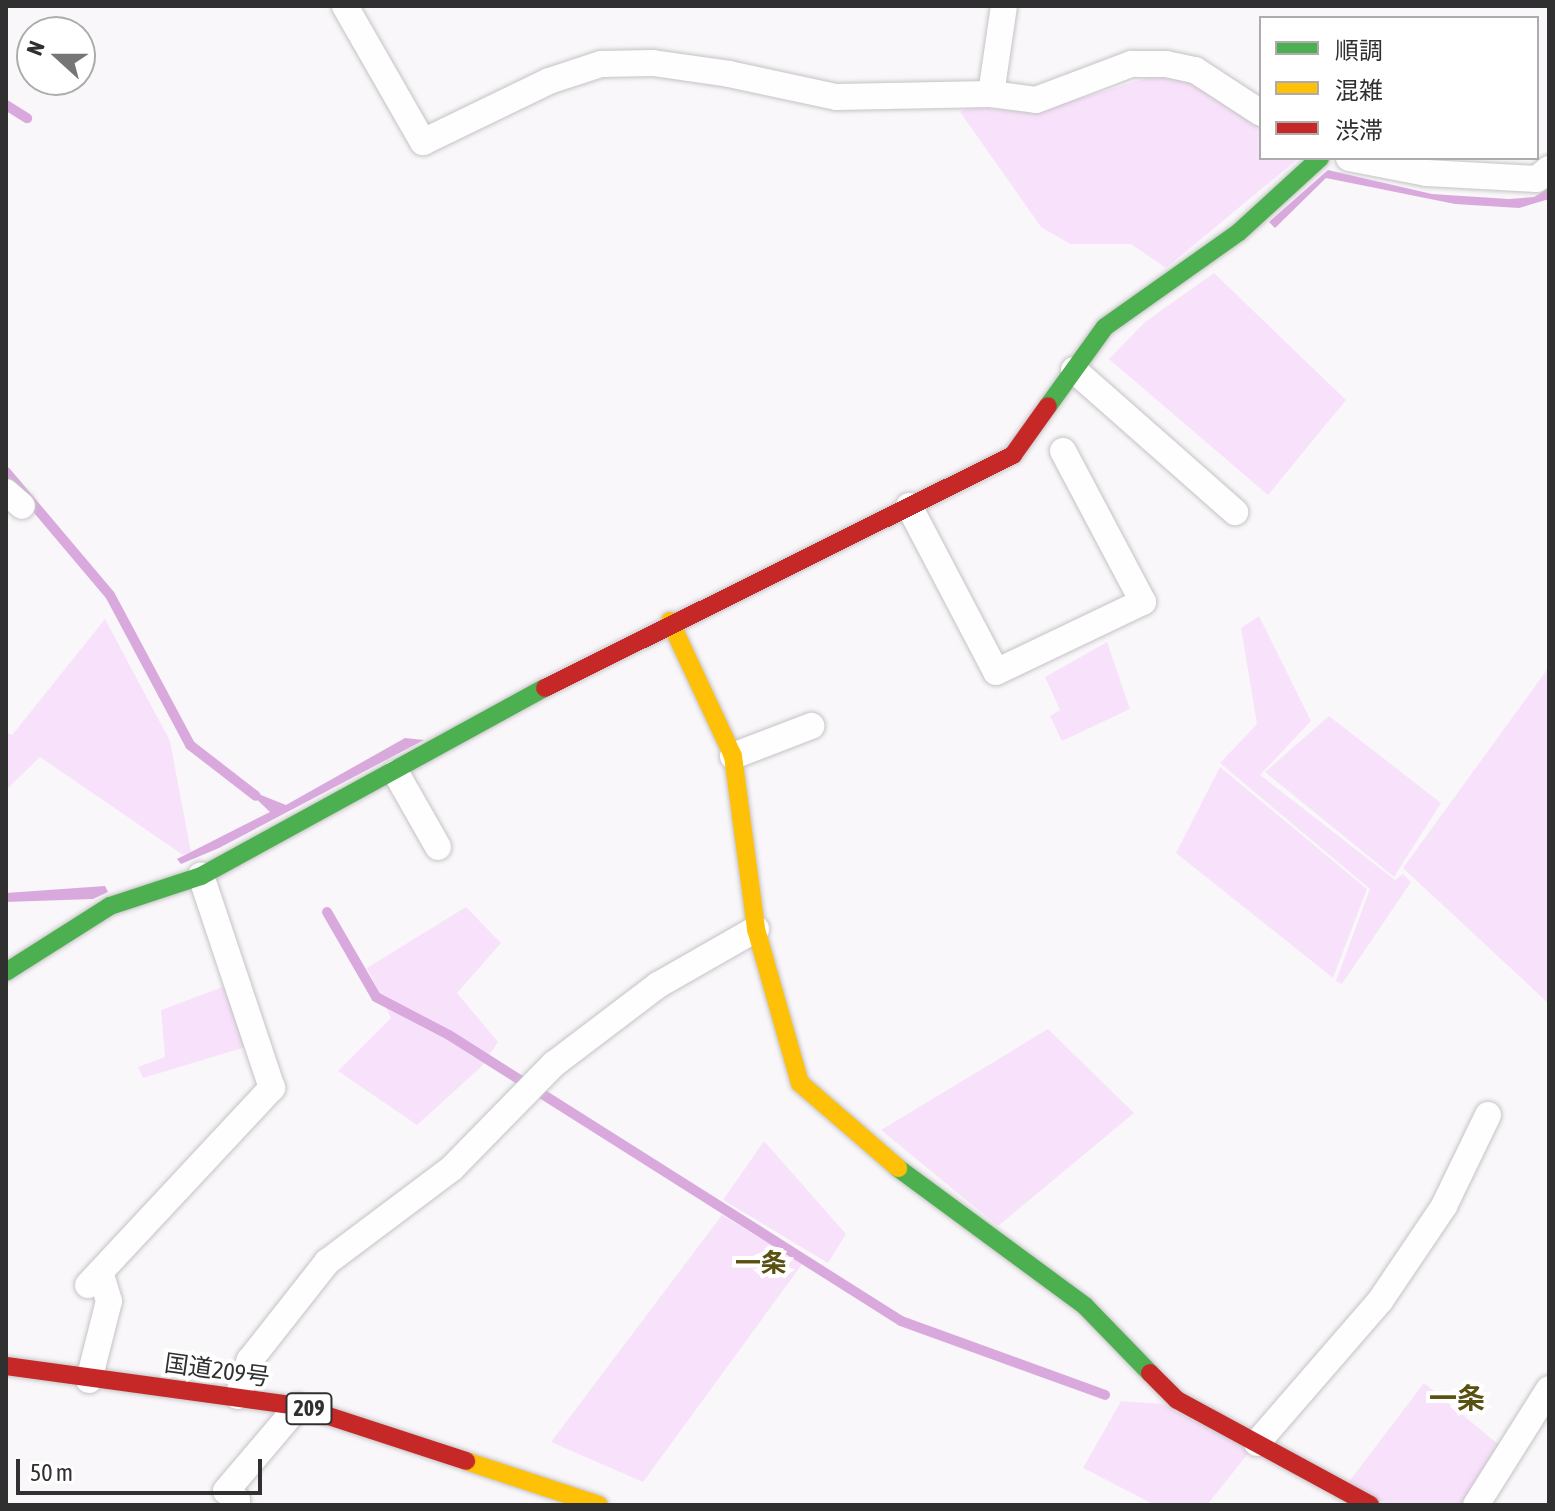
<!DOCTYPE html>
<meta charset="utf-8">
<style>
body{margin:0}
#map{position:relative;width:1555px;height:1511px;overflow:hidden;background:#f9f7f9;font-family:"Asap Condensed","Noto Sans JP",sans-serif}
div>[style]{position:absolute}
.green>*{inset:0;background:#f8e2fb}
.water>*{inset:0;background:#d9a9de}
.stream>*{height:10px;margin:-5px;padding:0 5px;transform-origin:5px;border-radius:5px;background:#d9a9de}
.roads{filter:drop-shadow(0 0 2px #c5c3c5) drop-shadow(0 0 2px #c5c3c5)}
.street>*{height:26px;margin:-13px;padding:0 13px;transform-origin:13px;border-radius:13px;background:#fefefe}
.fast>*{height:18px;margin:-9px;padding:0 9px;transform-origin:9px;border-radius:9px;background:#4caf50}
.slow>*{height:18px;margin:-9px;padding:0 9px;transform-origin:9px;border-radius:9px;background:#ffc107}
.jam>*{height:18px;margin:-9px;padding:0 9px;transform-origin:9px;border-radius:9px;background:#c62828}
span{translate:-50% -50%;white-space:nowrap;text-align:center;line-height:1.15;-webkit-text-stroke:8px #fff;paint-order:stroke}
.shield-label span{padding:2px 6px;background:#fff;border:2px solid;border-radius:6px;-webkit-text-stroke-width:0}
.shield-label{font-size:22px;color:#313031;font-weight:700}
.street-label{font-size:24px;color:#313031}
.neighbourhood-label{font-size:26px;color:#595012;font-weight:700}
.quarter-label{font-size:28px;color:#595012;font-weight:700}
.frame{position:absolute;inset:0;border:8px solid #313031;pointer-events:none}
.legend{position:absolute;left:1259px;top:16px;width:280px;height:144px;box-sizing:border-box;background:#fff;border:2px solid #adacad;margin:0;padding:10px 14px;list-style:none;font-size:24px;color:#313031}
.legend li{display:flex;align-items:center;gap:16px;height:40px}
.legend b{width:40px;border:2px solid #adacad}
.north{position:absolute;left:16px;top:16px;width:80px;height:80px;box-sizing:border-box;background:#fff;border:2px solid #adacad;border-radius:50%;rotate:291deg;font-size:22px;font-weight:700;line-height:32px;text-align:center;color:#313031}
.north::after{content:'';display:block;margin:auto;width:28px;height:36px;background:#777677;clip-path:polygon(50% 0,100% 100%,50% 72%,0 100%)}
.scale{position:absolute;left:16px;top:1459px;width:246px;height:36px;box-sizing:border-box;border:4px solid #313031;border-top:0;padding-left:10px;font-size:24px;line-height:28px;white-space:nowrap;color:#313031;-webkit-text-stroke:6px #fff;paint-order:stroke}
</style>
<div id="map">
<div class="green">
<i style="clip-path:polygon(1163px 73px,1185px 78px,1261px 128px,1261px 158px,1299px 158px,1166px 268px,1131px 244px,1070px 244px,1041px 227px,960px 112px,971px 106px,1011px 111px,1052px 107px)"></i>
<i style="clip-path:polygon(1214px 273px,1346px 400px,1268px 495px,1109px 359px,1145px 322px)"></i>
<i style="clip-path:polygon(1259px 616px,1311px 721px,1260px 775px,1395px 880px,1403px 874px,1411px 882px,1342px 984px,1336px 981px,1370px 889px,1220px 763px,1257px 724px,1241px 628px)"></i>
<i style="clip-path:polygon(105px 619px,170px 741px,191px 852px,183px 855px,40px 757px,6px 790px,6px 732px,12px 735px)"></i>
<i style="clip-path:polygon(1107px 642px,1130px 709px,1062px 741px,1050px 716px,1060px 710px,1045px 677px)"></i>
<i style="clip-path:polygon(1549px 667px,1549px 1004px,1403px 868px)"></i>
<i style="clip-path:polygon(1329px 716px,1441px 803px,1394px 877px,1265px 772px)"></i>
<i style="clip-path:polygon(1220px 767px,1367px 889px,1333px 978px,1176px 853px)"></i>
<i style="clip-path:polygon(466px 907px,501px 943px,457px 993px,498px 1042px,481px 1067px,417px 1125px,338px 1071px,391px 1018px,367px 968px)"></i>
<i style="clip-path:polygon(228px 985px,249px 1046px,143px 1078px,138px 1067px,165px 1057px,161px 1010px)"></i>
<i style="clip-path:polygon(1048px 1029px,1134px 1113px,998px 1226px,881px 1130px)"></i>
<i style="clip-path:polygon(764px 1141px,846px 1234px,828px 1263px,723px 1200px)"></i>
<i style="clip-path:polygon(722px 1215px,803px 1263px,643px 1482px,551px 1442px)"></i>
<i style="clip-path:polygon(1424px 1383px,1504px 1449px,1468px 1505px,1388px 1505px,1348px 1483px)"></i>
<i style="clip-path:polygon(1121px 1401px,1162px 1404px,1251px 1450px,1207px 1505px,1155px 1505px,1083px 1468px)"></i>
</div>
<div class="water">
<i style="clip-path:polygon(1328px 170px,1432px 194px,1509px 199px,1534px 197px,1549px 188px,1549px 199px,1519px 208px,1455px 204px,1326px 178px,1275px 228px,1269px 222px)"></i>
<i style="clip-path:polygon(405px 738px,424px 740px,219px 848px,181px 864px,177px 859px,270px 812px,246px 789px,286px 805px)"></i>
<i style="clip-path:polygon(105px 886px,108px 892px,93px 899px,6px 902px,6px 893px)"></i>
</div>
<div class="stream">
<i style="left:6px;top:105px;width:25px;rotate:32deg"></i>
<i style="left:6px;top:472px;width:161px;rotate:49.8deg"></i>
<i style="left:110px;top:595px;width:170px;rotate:61.9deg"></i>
<i style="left:190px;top:745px;width:83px;rotate:37.7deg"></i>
<i style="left:327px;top:912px;width:98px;rotate:60deg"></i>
<i style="left:376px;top:997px;width:82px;rotate:27.5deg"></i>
<i style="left:449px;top:1035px;width:535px;rotate:32.32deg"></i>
<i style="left:901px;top:1321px;width:217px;rotate:19.9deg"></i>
</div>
<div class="roads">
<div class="street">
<i style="left:345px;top:6px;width:157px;rotate:60.2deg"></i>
<i style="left:423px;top:142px;width:140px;rotate:-25.8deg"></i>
<i style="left:549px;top:81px;width:55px;rotate:-18.1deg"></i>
<i style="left:601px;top:64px;width:52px;rotate:-1.1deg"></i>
<i style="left:653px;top:63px;width:77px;rotate:8.2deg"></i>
<i style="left:729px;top:74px;width:109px;rotate:12.1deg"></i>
<i style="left:836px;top:97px;width:155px;rotate:-1.1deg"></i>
<i style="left:991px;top:94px;width:45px;rotate:7.6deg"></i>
<i style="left:1036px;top:100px;width:102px;rotate:-20.8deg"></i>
<i style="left:1131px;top:64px;width:35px"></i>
<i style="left:1166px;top:64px;width:30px;rotate:12deg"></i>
<i style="left:1195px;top:70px;width:79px;rotate:33.1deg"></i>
<i style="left:991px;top:94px;width:89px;rotate:-81.6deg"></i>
<i style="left:1349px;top:158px;width:79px;rotate:10.9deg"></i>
<i style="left:1427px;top:173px;width:110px;rotate:3.1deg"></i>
<i style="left:1537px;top:179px;width:16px;rotate:-40deg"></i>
<i style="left:1074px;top:370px;width:215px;rotate:41.4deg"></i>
<i style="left:6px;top:492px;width:21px;rotate:41deg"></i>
<i style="left:909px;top:506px;width:187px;rotate:62.3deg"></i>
<i style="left:996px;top:672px;width:163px;rotate:-25.5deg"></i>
<i style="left:1143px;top:602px;width:171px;rotate:-117.9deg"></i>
<i style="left:733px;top:756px;width:84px;rotate:-21deg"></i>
<i style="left:396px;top:773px;width:85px;rotate:60.4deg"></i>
<i style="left:88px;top:1285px;width:270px;rotate:-47deg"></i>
<i style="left:272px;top:1088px;width:224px;rotate:-108.5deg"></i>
<i style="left:89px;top:1380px;width:81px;rotate:-75.8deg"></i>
<i style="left:109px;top:1301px;width:30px;rotate:-107deg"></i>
<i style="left:238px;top:1396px;width:38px;rotate:-72deg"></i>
<i style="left:250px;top:1360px;width:125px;rotate:-51.8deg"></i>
<i style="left:327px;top:1262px;width:156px;rotate:-36.9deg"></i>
<i style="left:452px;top:1168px;width:146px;rotate:-45.6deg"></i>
<i style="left:554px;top:1064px;width:131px;rotate:-37.2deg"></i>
<i style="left:658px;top:985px;width:113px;rotate:-29.7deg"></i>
<i style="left:1257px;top:1443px;width:188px;rotate:-49.1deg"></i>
<i style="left:1380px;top:1301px;width:115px;rotate:-56deg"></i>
<i style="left:1444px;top:1206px;width:101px;rotate:-64.2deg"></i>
<i style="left:233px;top:1505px;width:6px;rotate:-51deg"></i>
<i style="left:237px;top:1500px;width:14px;rotate:-141deg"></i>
<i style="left:226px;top:1491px;width:111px;rotate:-49.7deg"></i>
<i style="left:1476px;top:1505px;width:137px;rotate:-57.8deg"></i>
</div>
<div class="fast">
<i style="left:1048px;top:406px;width:97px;rotate:-54.2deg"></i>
<i style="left:1105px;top:327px;width:164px;rotate:-35.3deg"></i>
<i style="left:1239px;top:232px;width:110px;rotate:-42.4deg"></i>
<i style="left:6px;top:972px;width:123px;rotate:-32.4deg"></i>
<i style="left:110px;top:906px;width:96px;rotate:-18.2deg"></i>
<i style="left:201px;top:876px;width:392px;rotate:-28.7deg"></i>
<i style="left:898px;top:1168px;width:232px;rotate:36.4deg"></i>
<i style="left:1085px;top:1306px;width:93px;rotate:45.9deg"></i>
</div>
<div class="slow">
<i style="left:670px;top:621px;width:149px;rotate:65deg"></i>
<i style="left:733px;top:756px;width:175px;rotate:82.4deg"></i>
<i style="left:756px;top:929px;width:160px;rotate:74.1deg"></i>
<i style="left:800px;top:1083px;width:130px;rotate:40.9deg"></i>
<i style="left:466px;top:1461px;width:140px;rotate:18.3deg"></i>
</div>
<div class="jam">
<i style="left:545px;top:688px;width:523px;rotate:-26.47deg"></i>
<i style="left:1013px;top:455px;width:60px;rotate:-54.5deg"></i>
<i style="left:6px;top:1366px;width:295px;rotate:7.8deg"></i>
<i style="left:298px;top:1406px;width:177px;rotate:18.1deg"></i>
<i style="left:1150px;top:1373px;width:38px;rotate:45deg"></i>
<i style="left:1177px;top:1400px;width:220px;rotate:28.5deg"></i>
</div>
</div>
<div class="shield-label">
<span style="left:309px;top:1409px">209</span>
</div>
<div class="street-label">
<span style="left:217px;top:1370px;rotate:8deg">国道209号</span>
</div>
<div class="neighbourhood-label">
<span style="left:761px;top:1264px">一条</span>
</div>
<div class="quarter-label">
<span style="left:1457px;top:1398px">一条</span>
</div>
<div class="frame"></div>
<ul class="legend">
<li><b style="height:10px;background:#4caf50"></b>順調</li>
<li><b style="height:10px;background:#ffc107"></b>混雑</li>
<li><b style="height:10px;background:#c62828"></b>渋滞</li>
</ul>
<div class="north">N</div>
<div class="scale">50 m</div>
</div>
